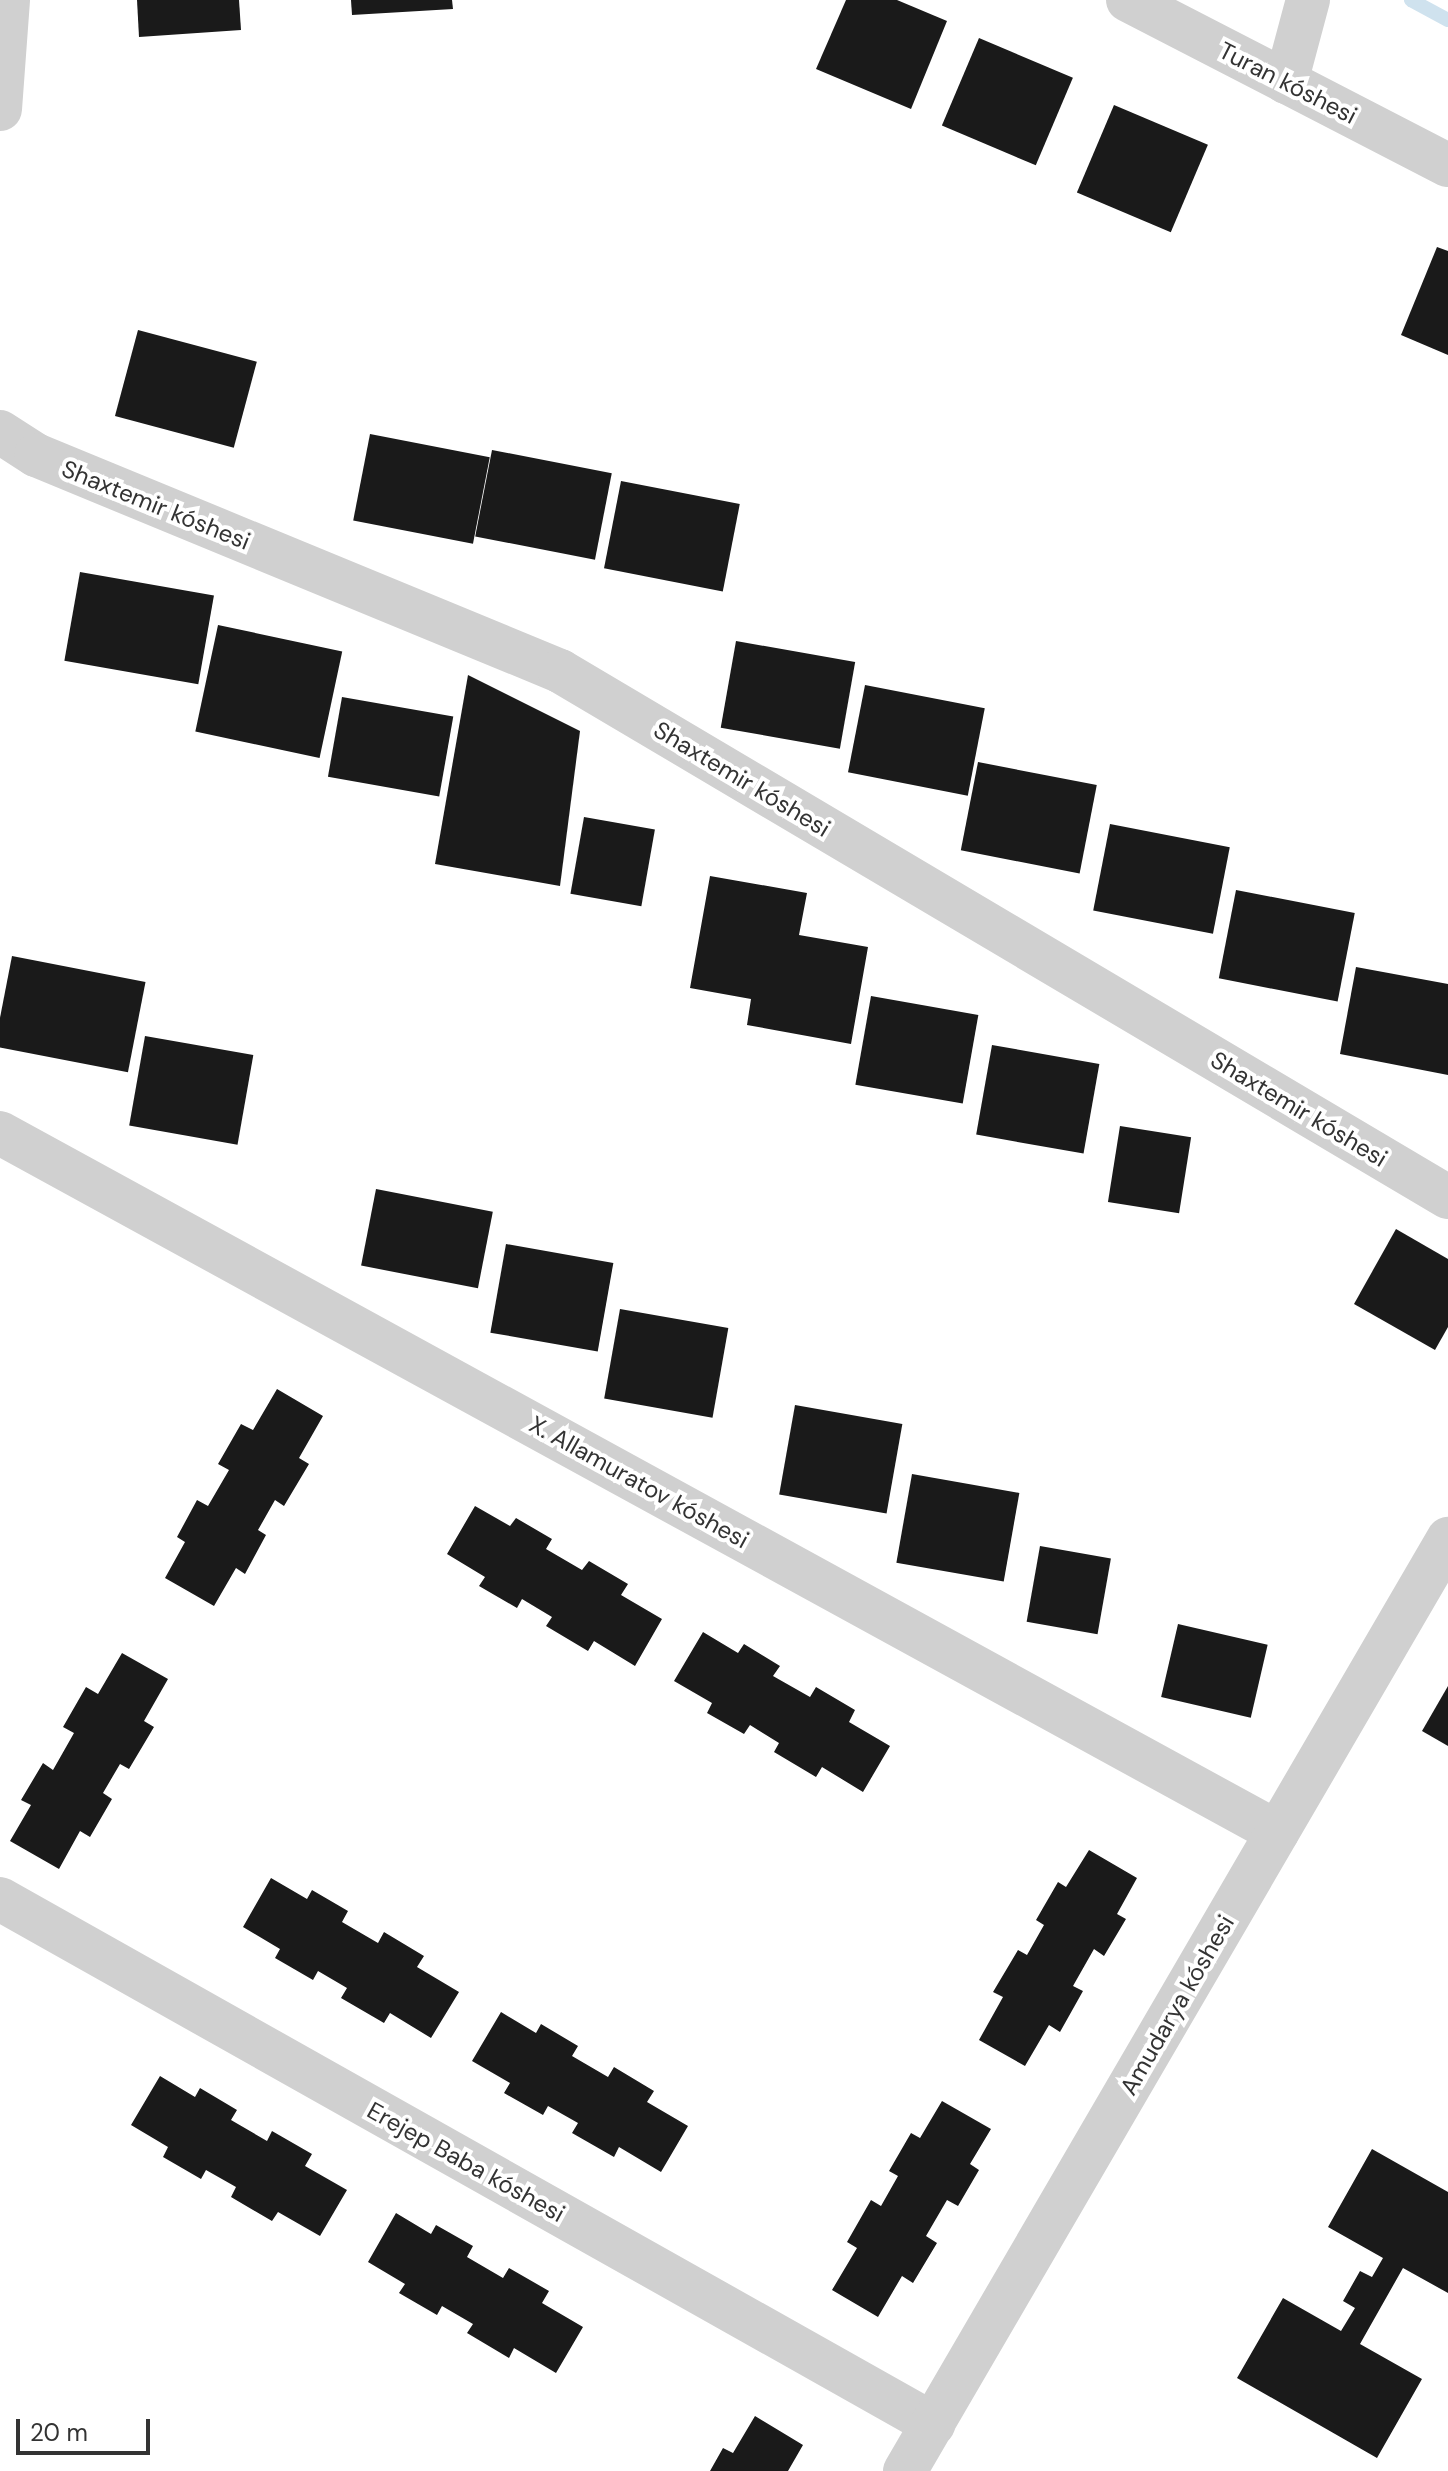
<!DOCTYPE html>
<meta charset="utf-8">
<style>
body{margin:0}
#map{position:relative;width:1448px;height:2471px;overflow:hidden;background:#fff;font-family:"DM Sans",sans-serif}
div>[style]{position:absolute}
.stream>*{height:14px;margin:-7px;padding:0 7px;transform-origin:7px;border-radius:7px;background:#cfe2ee}
.building>*{inset:0;background:#1a1a1a;transform-origin:0 0}
.minor>*{height:44px;margin:-22px;padding:0 22px;transform-origin:22px;border-radius:22px;background:#d0d0d0}
span{translate:-50% -50%;white-space:nowrap;text-align:center;line-height:1.15;-webkit-text-stroke:8px #fff;paint-order:stroke}
.street-label{font-size:24px;color:#333}
.scale{position:absolute;left:16px;top:2419px;width:134px;height:36px;box-sizing:border-box;border:4px solid #333;border-top:0;padding-left:10px;font-size:24px;line-height:28px;white-space:nowrap;color:#333;-webkit-text-stroke:6px #fff;paint-order:stroke}
</style>
<div id="map">
<div class="stream">
<i style="left:1411px;top:0;width:42px;rotate:28.4deg"></i>
</div>
<div class="building">
<i style="clip-path:polygon(137px 0,239px 0,241px 30px,139px 37px)"></i>
<i style="clip-path:polygon(351px 0,452px 0,453px 9px,352px 15px)"></i>
<i style="clip-path:polygon(846px 0,897px 0,947px 21px,911px 109px,816px 69px)"></i>
<i style="left:979px;top:38px;width:102px;height:95px;rotate:23deg"></i>
<i style="left:1114px;top:105px;width:102px;height:95px;rotate:23deg"></i>
<i style="clip-path:polygon(1437px 247px,1448px 251px,1448px 355px,1401px 335px)"></i>
<i style="left:138px;top:330px;width:123px;height:89px;rotate:15deg"></i>
<i style="left:370px;top:434px;width:122px;height:88px;rotate:11deg"></i>
<i style="left:492px;top:450px;width:122px;height:88px;rotate:11deg"></i>
<i style="left:621px;top:481px;width:121px;height:89px;rotate:11deg"></i>
<i style="left:80px;top:572px;width:136px;height:90px;rotate:10deg"></i>
<i style="left:218px;top:625px;width:127px;height:109px;rotate:12deg"></i>
<i style="left:736px;top:641px;width:121px;height:88px;rotate:10deg"></i>
<i style="clip-path:polygon(468px 675px,580px 731px,560px 886px,435px 864px)"></i>
<i style="left:865px;top:685px;width:122px;height:89px;rotate:11deg"></i>
<i style="left:342px;top:697px;width:113px;height:81px;rotate:10deg"></i>
<i style="left:978px;top:762px;width:121px;height:90px;rotate:11deg"></i>
<i style="left:584px;top:817px;width:72px;height:78px;rotate:10deg"></i>
<i style="left:1110px;top:824px;width:122px;height:88px;rotate:11deg"></i>
<i style="clip-path:polygon(710px 876px,807px 893px,799px 935px,868px 947px,851px 1044px,747px 1025px,751px 999px,690px 988px)"></i>
<i style="left:1236px;top:890px;width:121px;height:90px;rotate:11deg"></i>
<i style="left:12px;top:956px;width:136px;height:92px;rotate:11deg"></i>
<i style="clip-path:polygon(1356px 967px,1448px 984px,1448px 1075px,1340px 1054px)"></i>
<i style="left:871px;top:996px;width:109px;height:90px;rotate:10deg"></i>
<i style="left:145px;top:1036px;width:110px;height:91px;rotate:10deg"></i>
<i style="left:992px;top:1045px;width:109px;height:91px;rotate:10deg"></i>
<i style="left:1120px;top:1126px;width:72px;height:77px;rotate:9deg"></i>
<i style="left:376px;top:1189px;width:119px;height:78px;rotate:11deg"></i>
<i style="clip-path:polygon(1396px 1229px,1448px 1259px,1448px 1327px,1435px 1350px,1354px 1304px)"></i>
<i style="left:506px;top:1244px;width:109px;height:90px;rotate:10deg"></i>
<i style="left:620px;top:1309px;width:110px;height:91px;rotate:10deg"></i>
<i style="clip-path:polygon(277px 1389px,323px 1416px,299px 1458px,309px 1464px,284px 1506px,275px 1500px,258px 1530px,266px 1535px,245px 1574px,236px 1568px,214px 1606px,165px 1578px,185px 1542px,177px 1537px,197px 1500px,208px 1506px,229px 1470px,218px 1464px,241px 1424px,253px 1430px)"></i>
<i style="left:795px;top:1405px;width:109px;height:91px;rotate:10deg"></i>
<i style="left:912px;top:1474px;width:109px;height:90px;rotate:10deg"></i>
<i style="clip-path:polygon(475px 1506px,510px 1526px,516px 1518px,552px 1539px,546px 1549px,582px 1570px,589px 1561px,628px 1584px,621px 1595px,662px 1619px,635px 1666px,594px 1641px,588px 1651px,546px 1626px,552px 1617px,522px 1599px,517px 1608px,479px 1586px,485px 1577px,447px 1554px)"></i>
<i style="left:1040px;top:1546px;width:72px;height:77px;rotate:10deg"></i>
<i style="left:1178px;top:1624px;width:92px;height:75px;rotate:13deg"></i>
<i style="clip-path:polygon(703px 1632px,738px 1653px,744px 1644px,780px 1666px,773px 1676px,810px 1697px,816px 1687px,855px 1710px,849px 1722px,890px 1746px,863px 1792px,822px 1767px,816px 1777px,774px 1752px,779px 1743px,750px 1725px,744px 1734px,707px 1713px,712px 1703px,674px 1681px)"></i>
<i style="clip-path:polygon(122px 1653px,168px 1679px,144px 1721px,154px 1727px,129px 1769px,120px 1764px,103px 1793px,112px 1799px,90px 1837px,80px 1831px,59px 1869px,10px 1841px,31px 1805px,21px 1800px,43px 1763px,53px 1770px,74px 1733px,63px 1727px,86px 1687px,98px 1694px)"></i>
<i style="clip-path:polygon(1448px 1686px,1448px 1746px,1422px 1731px)"></i>
<i style="clip-path:polygon(1089px 1850px,1137px 1878px,1117px 1914px,1126px 1919px,1104px 1956px,1094px 1949px,1073px 1986px,1083px 1991px,1060px 2032px,1049px 2025px,1025px 2066px,979px 2040px,1003px 1997px,993px 1992px,1018px 1950px,1027px 1955px,1044px 1925px,1036px 1920px,1058px 1882px,1066px 1887px)"></i>
<i style="clip-path:polygon(271px 1878px,307px 1899px,312px 1890px,348px 1911px,342px 1922px,378px 1943px,384px 1932px,424px 1956px,417px 1967px,459px 1992px,431px 2038px,390px 2013px,384px 2023px,341px 1998px,347px 1988px,318px 1971px,313px 1980px,275px 1958px,280px 1949px,243px 1927px)"></i>
<i style="clip-path:polygon(501px 2012px,536px 2033px,541px 2024px,578px 2046px,572px 2056px,608px 2077px,614px 2067px,654px 2091px,647px 2102px,688px 2126px,661px 2172px,619px 2147px,614px 2157px,572px 2133px,578px 2123px,548px 2106px,543px 2115px,504px 2093px,510px 2083px,472px 2061px)"></i>
<i style="clip-path:polygon(160px 2076px,195px 2097px,200px 2088px,237px 2110px,231px 2120px,267px 2141px,272px 2131px,312px 2154px,305px 2166px,347px 2190px,320px 2236px,278px 2212px,272px 2221px,231px 2197px,236px 2187px,206px 2170px,201px 2179px,163px 2157px,168px 2147px,131px 2125px)"></i>
<i style="clip-path:polygon(942px 2101px,991px 2129px,970px 2164px,979px 2170px,958px 2206px,947px 2200px,926px 2236px,937px 2243px,913px 2283px,902px 2276px,878px 2317px,832px 2290px,857px 2248px,847px 2242px,871px 2200px,881px 2206px,898px 2176px,889px 2171px,911px 2133px,920px 2138px)"></i>
<i style="clip-path:polygon(1372px 2149px,1448px 2192px,1448px 2293px,1403px 2268px,1360px 2344px,1422px 2379px,1377px 2458px,1237px 2378px,1283px 2298px,1341px 2331px,1355px 2308px,1343px 2301px,1360px 2271px,1372px 2277px,1383px 2258px,1328px 2227px)"></i>
<i style="clip-path:polygon(396px 2213px,431px 2234px,436px 2225px,473px 2246px,467px 2257px,503px 2278px,509px 2268px,549px 2291px,542px 2303px,583px 2327px,556px 2373px,514px 2348px,509px 2358px,467px 2333px,473px 2324px,442px 2306px,437px 2315px,399px 2293px,405px 2284px,368px 2262px)"></i>
<i style="clip-path:polygon(755px 2416px,803px 2445px,788px 2471px,710px 2471px,723px 2448px,733px 2453px)"></i>
</div>
<div class="minor">
<i style="left:1128px;top:0;width:360px;rotate:27.3deg"></i>
<i style="left:1286px;top:82px;width:85px;rotate:-75deg"></i>
<i style="left:0;top:109px;width:109px;rotate:-85.8deg"></i>
<i style="left:0;top:432px;width:43px;rotate:32.6deg"></i>
<i style="left:36px;top:455px;width:567px;rotate:22.4deg"></i>
<i style="left:560px;top:671px;width:1032px;rotate:30.64deg"></i>
<i style="left:0;top:1133px;width:1456px;rotate:28.7deg"></i>
<i style="left:0;top:1899px;width:1071px;rotate:29.37deg"></i>
<i style="left:905px;top:2471px;width:1079px;rotate:-59.77deg"></i>
</div>
<div class="street-label">
<span style="left:1288px;top:83px;rotate:27deg">Turan kóshesi</span>
<span style="left:156px;top:505px;rotate:22deg">Shaxtemir kóshesi</span>
<span style="left:742px;top:779px;rotate:31deg">Shaxtemir kóshesi</span>
<span style="left:1299px;top:1109px;rotate:31deg">Shaxtemir kóshesi</span>
<span style="left:639px;top:1482px;rotate:29deg">X. Allamuratov kóshesi</span>
<span style="left:1177px;top:2005px;rotate:-60deg">Amudarya kóshesi</span>
<span style="left:466px;top:2162px;rotate:29deg">Erejep Baba kóshesi</span>
</div>
<div class="scale">20 m</div>
</div>
